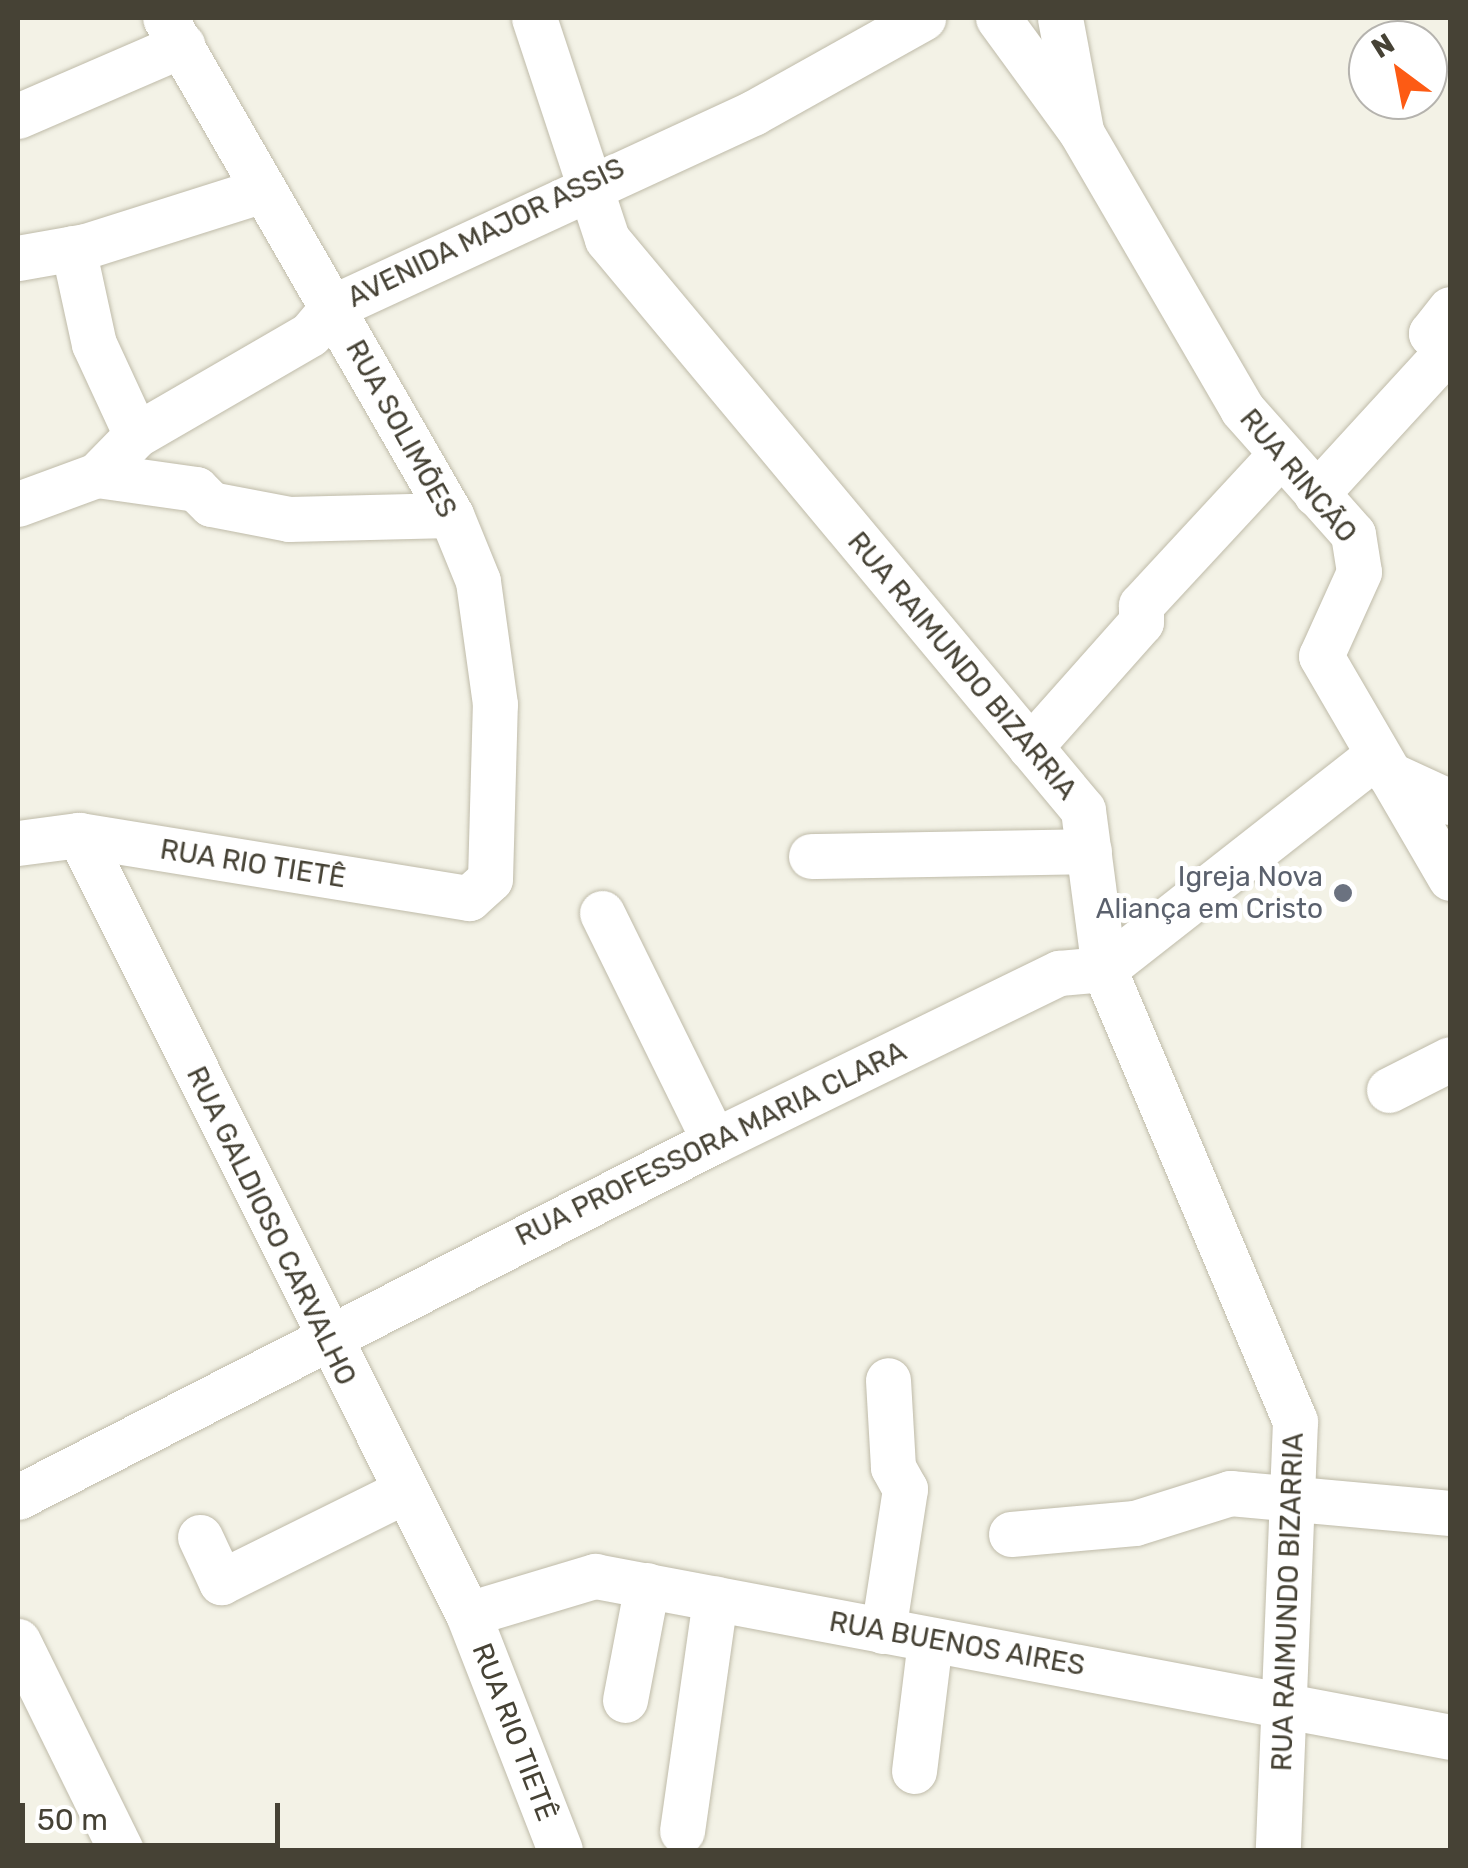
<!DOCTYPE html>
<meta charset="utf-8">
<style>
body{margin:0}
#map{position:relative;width:1468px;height:1868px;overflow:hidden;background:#f3f2e6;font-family:Rubik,sans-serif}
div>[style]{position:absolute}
.roads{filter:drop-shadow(0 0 2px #bfbba9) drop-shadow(0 0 2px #bfbba9)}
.minor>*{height:45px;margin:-22.5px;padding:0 22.5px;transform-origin:22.5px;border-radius:22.5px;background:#fff}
.dots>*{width:28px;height:28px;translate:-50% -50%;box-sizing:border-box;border:5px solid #fff;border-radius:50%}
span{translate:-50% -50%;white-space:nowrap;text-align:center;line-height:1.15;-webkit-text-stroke:10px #fff;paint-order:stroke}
.street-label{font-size:28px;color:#464235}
.worship-label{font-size:28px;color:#5b616d}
.right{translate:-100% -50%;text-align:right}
.frame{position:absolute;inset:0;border:20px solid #464235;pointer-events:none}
.north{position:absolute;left:1348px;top:20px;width:100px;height:100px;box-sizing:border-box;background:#fff;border:2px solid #b5b3ae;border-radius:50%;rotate:328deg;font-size:28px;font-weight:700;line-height:40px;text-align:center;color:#464235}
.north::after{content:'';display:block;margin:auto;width:35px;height:45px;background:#fd5b14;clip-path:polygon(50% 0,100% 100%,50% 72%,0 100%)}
.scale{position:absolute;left:20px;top:1803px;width:260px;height:45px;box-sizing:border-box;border:5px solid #464235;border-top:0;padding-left:12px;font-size:30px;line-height:35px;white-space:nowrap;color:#464235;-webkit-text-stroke:8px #fff;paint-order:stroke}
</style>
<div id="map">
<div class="roads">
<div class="minor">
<i style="left:534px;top:18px;width:233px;rotate:71.7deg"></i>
<i style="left:607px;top:239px;width:743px;rotate:50.18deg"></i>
<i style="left:1083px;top:810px;width:160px;rotate:82.5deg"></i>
<i style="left:1104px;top:969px;width:491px;rotate:67.1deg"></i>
<i style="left:1295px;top:1421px;width:429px;rotate:92.3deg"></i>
<i style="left:998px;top:18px;width:141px;rotate:53.9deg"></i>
<i style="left:1081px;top:132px;width:320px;rotate:59.8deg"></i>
<i style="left:1242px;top:409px;width:167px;rotate:48.4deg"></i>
<i style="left:1353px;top:534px;width:38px;rotate:81deg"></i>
<i style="left:1359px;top:572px;width:92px;rotate:114.3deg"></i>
<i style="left:1321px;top:656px;width:257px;rotate:59.8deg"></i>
<i style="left:1060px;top:18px;width:114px;rotate:79.4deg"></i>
<i style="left:18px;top:116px;width:179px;rotate:-23.4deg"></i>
<i style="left:73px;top:248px;width:98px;rotate:77.7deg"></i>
<i style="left:94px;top:344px;width:100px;rotate:65.2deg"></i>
<i style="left:18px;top:258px;width:69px;rotate:-10deg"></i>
<i style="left:86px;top:246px;width:186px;rotate:-17.6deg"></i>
<i style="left:1450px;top:309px;width:31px;rotate:128deg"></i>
<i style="left:1431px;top:333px;width:31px;rotate:52deg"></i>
<i style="left:97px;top:475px;width:100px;rotate:8deg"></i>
<i style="left:196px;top:489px;width:21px;rotate:45deg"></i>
<i style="left:211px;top:504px;width:79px;rotate:10.9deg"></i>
<i style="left:289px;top:519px;width:162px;rotate:-1.4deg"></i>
<i style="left:1316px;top:494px;width:193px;rotate:-47.5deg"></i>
<i style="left:18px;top:504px;width:84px;rotate:-20.2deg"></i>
<i style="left:97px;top:475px;width:56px;rotate:-45.7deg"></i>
<i style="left:136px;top:435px;width:201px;rotate:-30.1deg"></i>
<i style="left:310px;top:334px;width:35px;rotate:-50deg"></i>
<i style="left:333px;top:307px;width:463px;rotate:-24.8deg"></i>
<i style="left:753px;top:113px;width:195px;rotate:-29.2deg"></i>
<i style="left:1030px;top:747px;width:167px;rotate:-48.4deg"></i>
<i style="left:1141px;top:622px;width:17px;rotate:-90deg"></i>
<i style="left:1141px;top:605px;width:206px;rotate:-47.2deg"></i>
<i style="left:1389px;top:774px;width:67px;rotate:24.7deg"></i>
<i style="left:79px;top:835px;width:871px;rotate:63.46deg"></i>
<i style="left:468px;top:1614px;width:253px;rotate:68.7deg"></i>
<i style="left:18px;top:843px;width:62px;rotate:-7.5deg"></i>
<i style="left:79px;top:835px;width:395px;rotate:9.2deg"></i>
<i style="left:469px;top:898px;width:28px;rotate:-42deg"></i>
<i style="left:490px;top:879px;width:175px;rotate:-88.4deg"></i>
<i style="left:495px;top:704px;width:124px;rotate:-97.9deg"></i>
<i style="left:478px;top:581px;width:71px;rotate:-112.2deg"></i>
<i style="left:451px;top:515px;width:573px;rotate:-119.92deg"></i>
<i style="left:811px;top:856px;width:278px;rotate:-1deg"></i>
<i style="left:602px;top:913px;width:254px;rotate:63.8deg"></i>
<i style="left:1389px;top:1090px;width:68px;rotate:-26.9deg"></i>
<i style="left:18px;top:1497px;width:782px;rotate:-27.09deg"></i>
<i style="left:714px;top:1141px;width:384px;rotate:-26deg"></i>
<i style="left:1059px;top:973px;width:45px;rotate:-5.1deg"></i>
<i style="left:1104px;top:969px;width:345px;rotate:-38.1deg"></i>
<i style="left:1011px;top:1534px;width:124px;rotate:-5.1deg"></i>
<i style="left:1135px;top:1523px;width:100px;rotate:-17.5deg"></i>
<i style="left:1230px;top:1493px;width:221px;rotate:5.2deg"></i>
<i style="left:200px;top:1537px;width:50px;rotate:65deg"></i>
<i style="left:221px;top:1582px;width:204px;rotate:-26.4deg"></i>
<i style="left:468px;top:1614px;width:133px;rotate:-16.7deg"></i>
<i style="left:595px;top:1576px;width:870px;rotate:10.66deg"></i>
<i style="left:883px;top:1631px;width:144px;rotate:-81.2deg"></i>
<i style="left:905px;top:1489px;width:25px;rotate:-119deg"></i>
<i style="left:893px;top:1467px;width:87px;rotate:-93.3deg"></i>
<i style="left:18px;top:1641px;width:233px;rotate:63.8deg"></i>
<i style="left:625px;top:1700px;width:117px;rotate:-79.2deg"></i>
<i style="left:914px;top:1771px;width:132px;rotate:-83deg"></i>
<i style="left:682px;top:1831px;width:235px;rotate:-81.9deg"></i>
</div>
</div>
<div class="dots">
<i style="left:1343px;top:893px;background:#6b7280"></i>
</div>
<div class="street-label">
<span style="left:486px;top:233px;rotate:-26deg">AVENIDA MAJOR ASSIS</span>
<span style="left:401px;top:429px;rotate:61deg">RUA SOLIMÕES</span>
<span style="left:1298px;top:476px;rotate:50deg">RUA RINCÃO</span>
<span style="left:962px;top:666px;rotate:50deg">RUA RAIMUNDO BIZARRIA</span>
<span style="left:253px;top:864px;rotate:9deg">RUA RIO TIETÊ</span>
<span style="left:711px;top:1144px;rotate:-26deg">RUA PROFESSORA MARIA CLARA</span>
<span style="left:271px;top:1226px;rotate:64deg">RUA GALDIOSO CARVALHO</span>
<span style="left:1288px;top:1602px;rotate:-88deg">RUA RAIMUNDO BIZARRIA</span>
<span style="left:957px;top:1644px;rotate:10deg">RUA BUENOS AIRES</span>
<span style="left:514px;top:1732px;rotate:69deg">RUA RIO TIETÊ</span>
</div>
<div class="worship-label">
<span class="right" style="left:1323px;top:893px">Igreja Nova<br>Aliança em Cristo</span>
</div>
<div class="frame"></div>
<div class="north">N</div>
<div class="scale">50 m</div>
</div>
